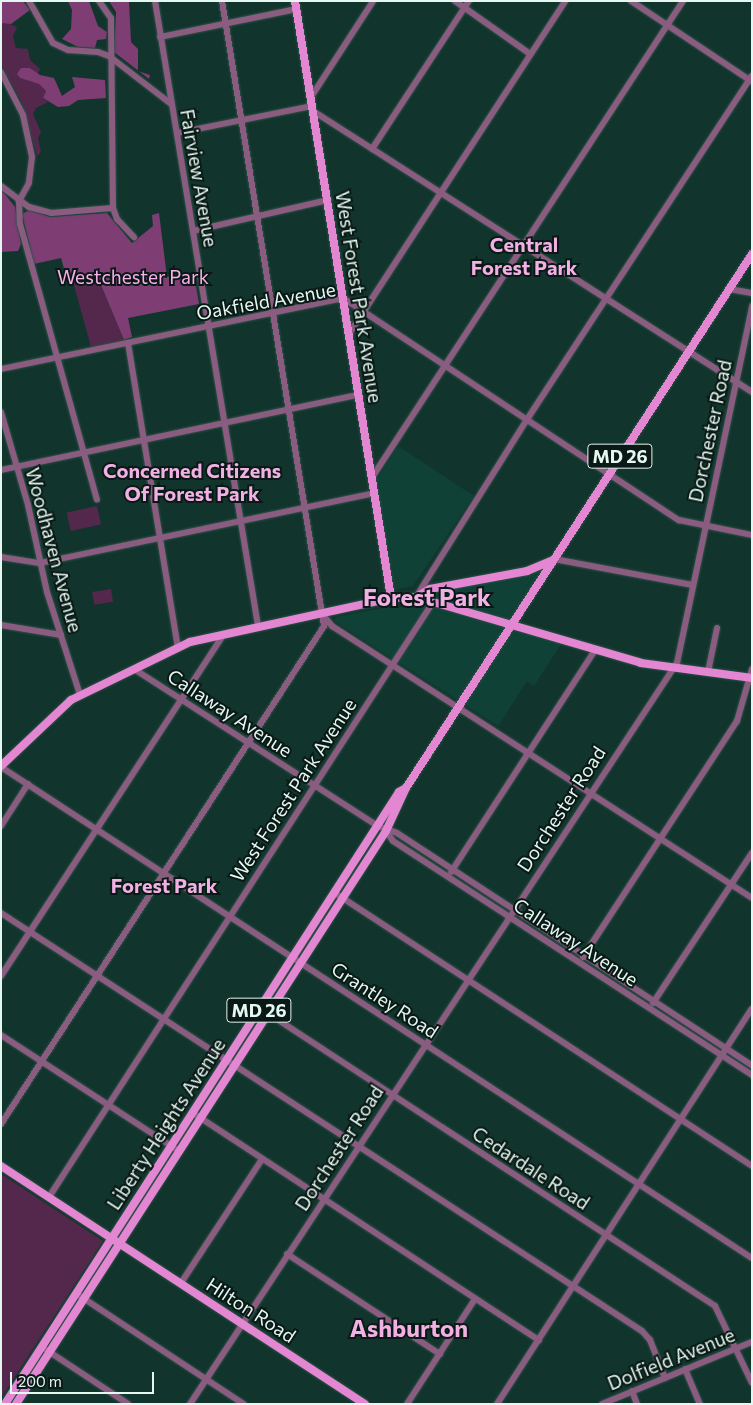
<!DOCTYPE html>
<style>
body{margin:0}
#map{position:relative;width:753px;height:1405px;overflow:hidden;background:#11352c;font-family:Commissioner,sans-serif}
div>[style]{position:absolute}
.built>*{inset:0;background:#104136}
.green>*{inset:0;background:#53284c;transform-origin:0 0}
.forest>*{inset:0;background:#7e3e74}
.roads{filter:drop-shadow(0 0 1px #2f5048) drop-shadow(0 0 1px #2f5048)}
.minor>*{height:6px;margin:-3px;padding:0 3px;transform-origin:3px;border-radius:3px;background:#895c80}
.major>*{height:8px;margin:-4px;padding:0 4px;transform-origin:4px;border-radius:4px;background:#e387d3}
span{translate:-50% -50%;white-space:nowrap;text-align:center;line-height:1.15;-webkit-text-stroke:4px #0a1915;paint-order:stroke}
.shield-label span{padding:1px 4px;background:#0a1915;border:1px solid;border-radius:4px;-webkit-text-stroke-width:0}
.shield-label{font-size:18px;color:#e4f8f1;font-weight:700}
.street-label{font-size:19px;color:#e4f8f1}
.park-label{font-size:19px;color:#f9afeb}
.neighbourhood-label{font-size:20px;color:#f1b1e5;font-weight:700}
.district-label{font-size:24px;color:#f1b1e5;font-weight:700}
.frame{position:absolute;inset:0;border:2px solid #e4f8f1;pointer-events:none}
.scale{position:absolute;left:10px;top:1372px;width:144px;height:22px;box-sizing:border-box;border:2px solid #e4f8f1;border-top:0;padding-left:6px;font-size:15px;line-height:18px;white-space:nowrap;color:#e4f8f1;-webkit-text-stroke:4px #0a1915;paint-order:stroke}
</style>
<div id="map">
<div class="built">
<i style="clip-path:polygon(398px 446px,474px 496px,413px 586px,394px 590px,376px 481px)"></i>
<i style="clip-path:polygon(549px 567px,512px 626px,563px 641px,534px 686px,527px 681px,498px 726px,334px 621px,336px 617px,383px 608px,411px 607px,449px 586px)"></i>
</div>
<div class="green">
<i style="clip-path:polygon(2px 21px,17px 27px,13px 36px,16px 48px,28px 49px,30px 60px,40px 69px,38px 74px,30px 68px,20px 78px,39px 84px,46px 91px,43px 98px,48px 102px,36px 108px,33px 114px,41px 132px,38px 138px,41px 152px,37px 156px,22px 103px,1px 64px)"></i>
<i style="clip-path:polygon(96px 273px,124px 340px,91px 347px,72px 278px)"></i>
<i style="left:97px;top:506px;width:19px;height:31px;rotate:78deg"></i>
<i style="left:111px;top:589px;width:13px;height:19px;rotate:81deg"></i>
<i style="clip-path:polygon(1px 1174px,103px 1241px,1px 1398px)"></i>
</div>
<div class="forest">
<i style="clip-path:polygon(1px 1px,23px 1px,30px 10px,11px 24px,2px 23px)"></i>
<i style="clip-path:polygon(68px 1px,89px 1px,98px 26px,107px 32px,106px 39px,97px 40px,95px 48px,78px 47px,62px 39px,71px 29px,72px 10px)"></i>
<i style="clip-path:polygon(109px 1px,129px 2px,131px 42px,138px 49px,138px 71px,150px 75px,149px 79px,114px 52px,116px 12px)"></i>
<i style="clip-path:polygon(21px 68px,30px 68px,40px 75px,54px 78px,62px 96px,75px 87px,72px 77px,105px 80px,106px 98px,78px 100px,69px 106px,58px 107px,43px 98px,46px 91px,39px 84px,20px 78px,17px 74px)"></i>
<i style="clip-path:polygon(1px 189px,15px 207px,21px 244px,18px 251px,1px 252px)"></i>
<i style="clip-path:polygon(29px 210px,50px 217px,107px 213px,132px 243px,153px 226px,152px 215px,159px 213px,167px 277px,194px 274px,199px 304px,128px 318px,132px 337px,124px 340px,96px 273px,67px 279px,61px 258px,34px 264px,22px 214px)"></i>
</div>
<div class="roads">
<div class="minor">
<i style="left:29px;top:1px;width:48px;rotate:60.3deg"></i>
<i style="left:53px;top:43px;width:17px;rotate:25deg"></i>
<i style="left:68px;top:50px;width:30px;rotate:4deg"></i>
<i style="left:98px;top:52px;width:12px;rotate:20deg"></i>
<i style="left:109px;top:56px;width:78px;rotate:37.7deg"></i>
<i style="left:99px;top:1px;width:21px;rotate:55deg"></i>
<i style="left:111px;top:18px;width:190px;rotate:89.4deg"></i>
<i style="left:113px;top:208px;width:12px;rotate:70deg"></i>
<i style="left:117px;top:219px;width:25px;rotate:47deg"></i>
<i style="left:155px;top:1px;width:633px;rotate:80.64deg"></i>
<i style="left:455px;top:1px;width:92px;rotate:35.2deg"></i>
<i style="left:631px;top:1px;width:144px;rotate:33.7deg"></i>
<i style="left:160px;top:37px;width:139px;rotate:-11.6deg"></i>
<i style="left:1px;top:72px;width:48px;rotate:62.9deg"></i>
<i style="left:23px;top:115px;width:43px;rotate:77.9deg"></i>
<i style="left:32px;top:157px;width:26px;rotate:97deg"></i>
<i style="left:29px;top:183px;width:21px;rotate:119deg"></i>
<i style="left:19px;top:201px;width:23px;rotate:88deg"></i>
<i style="left:20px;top:224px;width:286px;rotate:74.4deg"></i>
<i style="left:311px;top:97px;width:114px;rotate:-57.1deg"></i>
<i style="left:313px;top:111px;width:521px;rotate:32.62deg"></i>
<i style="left:177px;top:133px;width:138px;rotate:-11.3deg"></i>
<i style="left:372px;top:149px;width:177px;rotate:-56.8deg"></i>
<i style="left:1px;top:186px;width:35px;rotate:37deg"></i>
<i style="left:29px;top:207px;width:23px;rotate:15deg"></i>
<i style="left:51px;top:213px;width:62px;rotate:-4.6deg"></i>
<i style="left:193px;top:231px;width:139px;rotate:-12.9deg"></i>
<i style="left:729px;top:289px;width:23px;rotate:10deg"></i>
<i style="left:349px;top:334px;width:397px;rotate:-57deg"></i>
<i style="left:128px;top:343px;width:309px;rotate:80.7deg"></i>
<i style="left:1px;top:369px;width:349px;rotate:-11.7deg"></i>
<i style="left:343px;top:298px;width:403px;rotate:33.5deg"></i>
<i style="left:679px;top:520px;width:75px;rotate:11.6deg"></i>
<i style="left:1px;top:412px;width:97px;rotate:73.8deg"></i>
<i style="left:28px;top:505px;width:89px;rotate:77.7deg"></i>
<i style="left:47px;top:592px;width:108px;rotate:72.2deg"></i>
<i style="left:1px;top:470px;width:365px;rotate:-11.9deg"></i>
<i style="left:371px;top:479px;width:571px;rotate:-56.87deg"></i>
<i style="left:1px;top:557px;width:39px;rotate:9deg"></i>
<i style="left:40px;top:563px;width:341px;rotate:-11.8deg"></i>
<i style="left:554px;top:559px;width:141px;rotate:10.6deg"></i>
<i style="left:416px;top:597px;width:208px;rotate:-58deg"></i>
<i style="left:526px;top:421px;width:413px;rotate:-56.8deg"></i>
<i style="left:322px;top:614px;width:16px;rotate:50deg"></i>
<i style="left:332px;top:626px;width:500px;rotate:32.93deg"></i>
<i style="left:1px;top:625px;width:61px;rotate:9.5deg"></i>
<i style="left:134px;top:669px;width:290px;rotate:32.8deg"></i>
<i style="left:378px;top:826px;width:20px;rotate:20deg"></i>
<i style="left:397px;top:833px;width:424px;rotate:33.2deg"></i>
<i style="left:708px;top:672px;width:45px;rotate:-78.4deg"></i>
<i style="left:1px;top:767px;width:897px;rotate:33.18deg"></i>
<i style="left:1px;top:826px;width:50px;rotate:-57.3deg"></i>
<i style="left:386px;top:831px;width:12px;rotate:55deg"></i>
<i style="left:393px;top:841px;width:429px;rotate:33.1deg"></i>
<i style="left:451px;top:872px;width:265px;rotate:-57deg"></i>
<i style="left:335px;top:893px;width:498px;rotate:33.2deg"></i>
<i style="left:1px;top:913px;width:765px;rotate:33.11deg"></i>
<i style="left:642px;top:1331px;width:12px;rotate:48deg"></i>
<i style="left:650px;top:1340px;width:41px;rotate:68.5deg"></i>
<i style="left:583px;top:957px;width:282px;rotate:-56.9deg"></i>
<i style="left:737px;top:721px;width:54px;rotate:-73.9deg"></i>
<i style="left:1px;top:976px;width:408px;rotate:-56.9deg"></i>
<i style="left:653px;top:1003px;width:180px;rotate:-56.6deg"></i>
<i style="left:260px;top:1008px;width:544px;rotate:33.22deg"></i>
<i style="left:715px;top:1306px;width:85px;rotate:64.3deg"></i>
<i style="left:1px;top:1035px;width:212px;rotate:33.1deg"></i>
<i style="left:193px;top:1113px;width:414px;rotate:33.3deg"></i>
<i style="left:1px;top:1124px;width:594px;rotate:-57.03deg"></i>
<i style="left:324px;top:626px;width:633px;rotate:-99.27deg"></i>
<i style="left:49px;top:1197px;width:708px;rotate:-57.16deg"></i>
<i style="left:287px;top:1254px;width:183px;rotate:33.2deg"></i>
<i style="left:181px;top:1283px;width:148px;rotate:-56.8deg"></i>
<i style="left:80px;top:1296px;width:196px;rotate:33.4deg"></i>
<i style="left:42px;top:1347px;width:103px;rotate:33.5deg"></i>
<i style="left:685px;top:1369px;width:38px;rotate:67deg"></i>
<i style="left:632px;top:1391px;width:14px;rotate:69deg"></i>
<i style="left:190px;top:1404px;width:887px;rotate:-56.69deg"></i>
<i style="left:677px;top:663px;width:365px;rotate:-78.1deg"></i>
<i style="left:407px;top:1404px;width:125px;rotate:-57.1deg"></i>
<i style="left:497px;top:1404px;width:470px;rotate:-57.2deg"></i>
<i style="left:602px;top:1404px;width:162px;rotate:-22.5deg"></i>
</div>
<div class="major">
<i style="left:295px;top:1px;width:605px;rotate:80.86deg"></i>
<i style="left:416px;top:597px;width:16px;rotate:-30deg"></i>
<i style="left:430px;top:589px;width:99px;rotate:-10.5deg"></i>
<i style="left:527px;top:571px;width:28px;rotate:-23deg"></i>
<i style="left:1px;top:766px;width:96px;rotate:-43.3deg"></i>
<i style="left:71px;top:700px;width:132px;rotate:-26deg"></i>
<i style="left:190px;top:642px;width:206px;rotate:-12.3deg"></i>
<i style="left:391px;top:598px;width:25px;rotate:-2deg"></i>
<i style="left:416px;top:597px;width:234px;rotate:16.3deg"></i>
<i style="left:641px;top:663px;width:112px;rotate:7.7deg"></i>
<i style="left:1px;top:1166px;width:435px;rotate:33.2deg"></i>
<i style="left:5px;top:1404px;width:728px;rotate:-57.23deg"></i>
<i style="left:399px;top:792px;width:8px;rotate:-30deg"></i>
<i style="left:16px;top:1404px;width:682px;rotate:-57.15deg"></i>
<i style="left:386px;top:831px;width:47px;rotate:-65.1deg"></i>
<i style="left:406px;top:788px;width:636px;rotate:-57.06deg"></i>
</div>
</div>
<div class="shield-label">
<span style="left:620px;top:456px">MD 26</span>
<span style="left:259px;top:1010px">MD 26</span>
</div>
<div class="street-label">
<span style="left:199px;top:178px;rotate:80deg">Fairview Avenue</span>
<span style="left:359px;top:297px;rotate:81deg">West Forest Park Avenue</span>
<span style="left:266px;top:301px;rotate:-10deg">Oakfield Avenue</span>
<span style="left:710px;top:431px;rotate:-78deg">Dorchester Road</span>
<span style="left:54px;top:550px;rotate:75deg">Woodhaven Avenue</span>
<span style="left:230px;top:713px;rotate:33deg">Callaway Avenue</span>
<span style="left:293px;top:790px;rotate:-57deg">West Forest Park Avenue</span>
<span style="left:561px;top:809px;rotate:-57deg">Dorchester Road</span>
<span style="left:576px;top:942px;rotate:33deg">Callaway Avenue</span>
<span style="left:385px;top:1000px;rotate:33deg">Grantley Road</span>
<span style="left:166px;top:1124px;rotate:-57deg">Liberty Heights Avenue</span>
<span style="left:339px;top:1148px;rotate:-57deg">Dorchester Road</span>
<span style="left:531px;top:1168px;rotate:33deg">Cedardale Road</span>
<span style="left:251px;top:1310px;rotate:33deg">Hilton Road</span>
<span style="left:671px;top:1359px;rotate:-22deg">Dolfield Avenue</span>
</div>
<div class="park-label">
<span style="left:133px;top:277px">Westchester Park</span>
</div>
<div class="neighbourhood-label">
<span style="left:524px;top:256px">Central<br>Forest Park</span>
<span style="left:192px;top:482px">Concerned Citizens<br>Of Forest Park</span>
<span style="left:164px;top:885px">Forest Park</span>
</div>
<div class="district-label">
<span style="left:427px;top:597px">Forest Park</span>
<span style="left:409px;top:1328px">Ashburton</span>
</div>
<div class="frame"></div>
<div class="scale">200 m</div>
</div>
